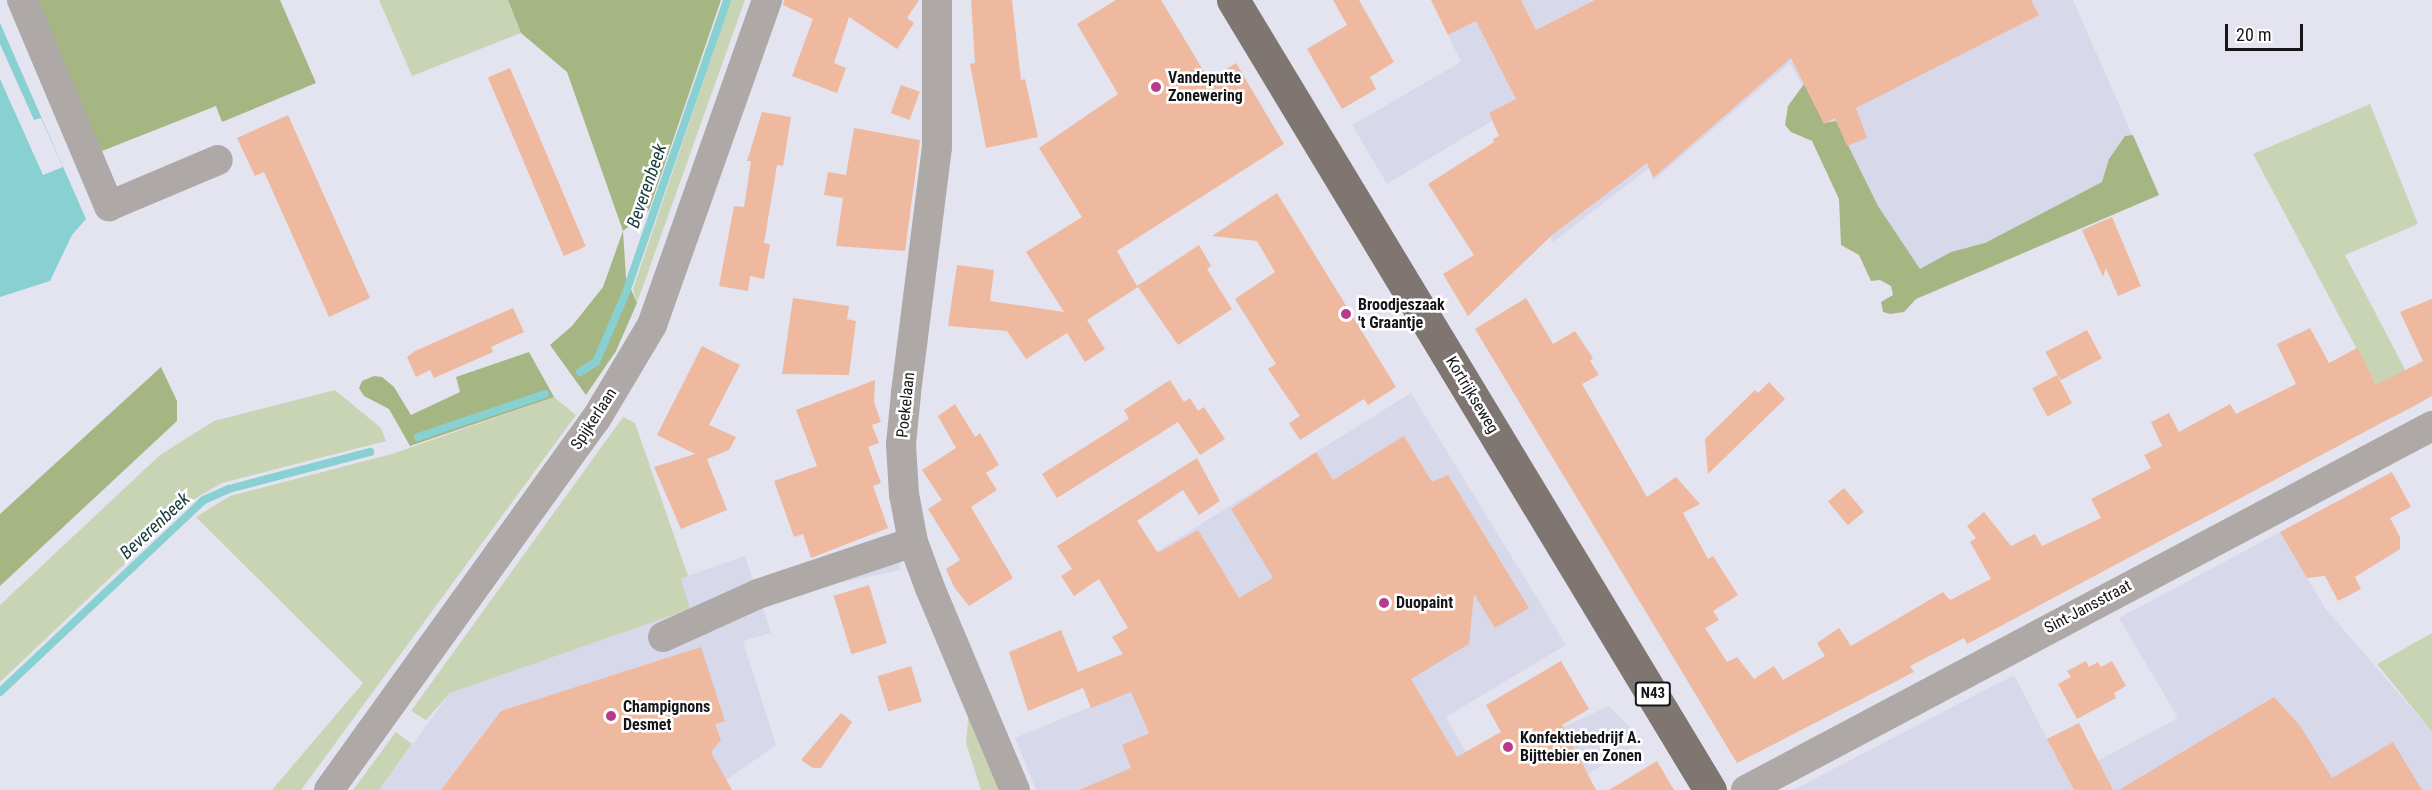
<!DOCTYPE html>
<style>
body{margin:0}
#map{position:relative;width:2432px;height:790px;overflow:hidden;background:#e4e4f0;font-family:"Roboto Condensed",sans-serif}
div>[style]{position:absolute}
.built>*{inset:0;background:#d8d8eb}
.green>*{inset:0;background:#c9d4b5}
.forest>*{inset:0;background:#a5b683}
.water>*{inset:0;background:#88d0d2}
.pier>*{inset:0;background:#e4e4f0}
.stream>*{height:8px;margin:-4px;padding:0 4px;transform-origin:4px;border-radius:4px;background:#88d0d2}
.building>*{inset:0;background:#eeb99e;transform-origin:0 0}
.minor>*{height:30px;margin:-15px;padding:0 15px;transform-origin:15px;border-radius:15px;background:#aea9a6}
.major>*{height:33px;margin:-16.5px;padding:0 16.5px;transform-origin:16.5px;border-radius:16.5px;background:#807671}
.dots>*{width:16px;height:16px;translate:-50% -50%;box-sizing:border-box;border:3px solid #fff;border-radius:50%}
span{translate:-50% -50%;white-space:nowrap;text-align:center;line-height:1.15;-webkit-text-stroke:5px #fff;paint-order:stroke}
.shield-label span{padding:2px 4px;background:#fff;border:2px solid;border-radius:4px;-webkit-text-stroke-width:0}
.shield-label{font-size:15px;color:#16161a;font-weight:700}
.poi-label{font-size:16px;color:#16161a;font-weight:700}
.left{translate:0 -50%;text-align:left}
.street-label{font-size:16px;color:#16161a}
.water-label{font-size:18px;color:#173b3c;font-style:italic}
.scale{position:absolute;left:2225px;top:24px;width:78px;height:27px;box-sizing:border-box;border:3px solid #16161a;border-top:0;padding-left:8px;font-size:18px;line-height:21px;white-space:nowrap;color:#16161a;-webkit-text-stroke:4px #fff;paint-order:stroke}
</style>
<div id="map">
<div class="built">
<i style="clip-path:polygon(1521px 0,2073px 0,2159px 195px,1916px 299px,1790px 63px,1654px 180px,1649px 168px,1553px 242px,1492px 121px,1387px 184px,1352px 125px,1461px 62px,1448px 35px,1476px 21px,1550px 57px)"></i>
<i style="clip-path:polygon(1411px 393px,1566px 645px,1446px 717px,1466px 752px,1541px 709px,1555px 731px,1609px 706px,1643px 741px,1561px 790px,1036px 790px,1015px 738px,1142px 686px,1112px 637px,1128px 628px,1103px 585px)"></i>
<i style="clip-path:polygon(2280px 532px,2325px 608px,2432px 732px,2432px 790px,1793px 790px,2014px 675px,2067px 777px,2178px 718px,2119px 618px)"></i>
<i style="clip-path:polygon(889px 534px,901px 570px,819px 587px,763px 608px,771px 633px,743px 641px,776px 745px,712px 790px,379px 790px,450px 693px,689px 609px,681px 578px,745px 556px,753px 580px)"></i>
</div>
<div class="green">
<i style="clip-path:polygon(379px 0,508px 0,521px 33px,412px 76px)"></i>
<i style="clip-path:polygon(731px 0,745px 0,637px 303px,633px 289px)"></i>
<i style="clip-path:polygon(2370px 104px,2418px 224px,2345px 255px,2422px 402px,2393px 417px,2253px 154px)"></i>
<i style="clip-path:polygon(335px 390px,381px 428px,386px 441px,222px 483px,191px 501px,0 682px,0 605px,160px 455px,214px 421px)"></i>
<i style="clip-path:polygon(554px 397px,576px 415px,301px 790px,272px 790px,363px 683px,196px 517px,230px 496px,392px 454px)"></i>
<i style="clip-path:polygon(623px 417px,635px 423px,688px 576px,681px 579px,690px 609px,450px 693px,426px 720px,411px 711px)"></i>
<i style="clip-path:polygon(2432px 633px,2432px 732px,2377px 664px)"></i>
<i style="clip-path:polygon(969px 710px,1002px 790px,981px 790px,966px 743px)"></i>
<i style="clip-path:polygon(396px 732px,412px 744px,379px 790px,353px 790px)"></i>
</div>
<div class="forest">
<i style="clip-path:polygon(31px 0,280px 0,316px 83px,222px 122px,216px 106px,97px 153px)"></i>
<i style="clip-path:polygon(508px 0,721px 0,649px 210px,623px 231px,626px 278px,637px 303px,616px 351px,586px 395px,550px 345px,572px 326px,603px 287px,623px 231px,567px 72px,521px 33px)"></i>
<i style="clip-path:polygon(1804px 84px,1824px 123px,1836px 121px,1878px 206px,1920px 269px,1951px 252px,1985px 243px,2102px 182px,2109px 159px,2125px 136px,2133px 135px,2159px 195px,1916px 299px,1904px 312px,1890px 314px,1883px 312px,1881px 302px,1893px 295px,1891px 286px,1880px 280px,1871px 281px,1859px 255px,1841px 245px,1839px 199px,1812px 141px,1791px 132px,1785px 125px,1788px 106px)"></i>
<i style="clip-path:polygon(529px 352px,554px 397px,410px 446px,389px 409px,364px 396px,359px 388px,362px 381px,374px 376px,382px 377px,394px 387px,411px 415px,460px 392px,456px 377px)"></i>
<i style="clip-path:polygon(161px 367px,177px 401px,177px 421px,0 586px,0 514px)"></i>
</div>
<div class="water">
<i style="clip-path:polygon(0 23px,86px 219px,72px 235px,50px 281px,0 297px)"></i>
</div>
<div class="pier">
<i style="clip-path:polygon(0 44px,34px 120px,41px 118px,63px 167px,43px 175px,0 79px)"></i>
</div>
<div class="stream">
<i style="left:580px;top:372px;width:19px;rotate:-32deg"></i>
<i style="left:596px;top:362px;width:73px;rotate:-66.6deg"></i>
<i style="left:625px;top:295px;width:312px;rotate:-70.9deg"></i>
<i style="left:418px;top:437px;width:134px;rotate:-18.7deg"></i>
<i style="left:0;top:692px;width:280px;rotate:-43.3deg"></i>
<i style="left:204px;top:500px;width:27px;rotate:-24deg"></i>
<i style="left:229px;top:489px;width:146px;rotate:-14.7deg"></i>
</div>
<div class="building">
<i style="clip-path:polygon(784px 0,919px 0,907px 18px,914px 23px,897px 49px,849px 17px,834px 63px,846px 68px,837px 93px,792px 76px,813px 19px,783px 5px)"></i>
<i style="clip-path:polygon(971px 0,1012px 0,1021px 80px,1025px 79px,1038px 137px,986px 148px,970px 64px,975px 63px)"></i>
<i style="clip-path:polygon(1116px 0,1161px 0,1209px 80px,1236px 63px,1284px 144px,1117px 251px,1137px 286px,1199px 245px,1211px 266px,1207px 269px,1232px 309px,1178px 345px,1138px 287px,1087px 320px,1105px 349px,1085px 362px,1067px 333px,1026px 359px,1007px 331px,948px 326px,957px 265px,994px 270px,990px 301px,1064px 312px,1026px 252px,1082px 217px,1039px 148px,1118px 94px,1077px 24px)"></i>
<i style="clip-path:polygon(1333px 0,1359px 0,1394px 62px,1370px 77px,1376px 89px,1342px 109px,1307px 49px,1347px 25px)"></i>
<i style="clip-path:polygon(1431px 0,1521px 0,1536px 30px,1595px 0,2031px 0,2039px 15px,1856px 108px,1867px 138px,1847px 146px,1835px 118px,1824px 124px,1791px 58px,1653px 178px,1647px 163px,1551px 236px,1468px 316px,1443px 274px,1474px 255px,1428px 184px,1494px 142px,1493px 139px,1499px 136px,1489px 113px,1516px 99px,1476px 21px,1448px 35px)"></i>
<i style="left:510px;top:68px;width:194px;height:24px;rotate:67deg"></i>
<i style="left:901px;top:85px;width:20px;height:30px;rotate:20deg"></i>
<i style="clip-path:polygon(762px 112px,791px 117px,783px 166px,777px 165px,764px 243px,770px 244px,764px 279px,750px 276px,748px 291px,719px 286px,734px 206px,744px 207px,751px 161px,747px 161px)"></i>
<i style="clip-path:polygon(288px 115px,370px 298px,329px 317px,264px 172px,255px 176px,237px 138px)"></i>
<i style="clip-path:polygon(854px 128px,920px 140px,905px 251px,836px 246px,843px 198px,824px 195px,828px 172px,846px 175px)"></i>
<i style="clip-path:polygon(1277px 193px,1396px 387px,1368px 405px,1364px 399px,1300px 440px,1289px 423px,1300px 416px,1268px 369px,1276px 364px,1235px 299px,1275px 272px,1257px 241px,1212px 236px)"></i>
<i style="clip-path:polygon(2112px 217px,2141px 286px,2118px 296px,2106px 268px,2103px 277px,2082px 230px)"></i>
<i style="clip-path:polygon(793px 298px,849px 306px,847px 319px,856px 321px,849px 375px,782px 374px)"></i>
<i style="clip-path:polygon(1526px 298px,1553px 344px,1575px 331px,1593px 358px,1590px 361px,1599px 375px,1582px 384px,1647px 497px,1676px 477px,1700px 504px,1683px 513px,1708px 559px,1713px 556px,1738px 595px,1713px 611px,1719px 620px,1705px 628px,1727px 662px,1737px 657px,1754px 679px,1774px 666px,1783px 680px,1825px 656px,1817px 643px,1839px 628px,1851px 646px,1943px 592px,1950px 600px,1991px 579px,1970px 542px,1976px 538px,1967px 526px,1984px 512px,2011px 546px,2035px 534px,2042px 546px,2101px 518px,2091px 499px,2151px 468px,2144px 455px,2162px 446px,2151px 422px,2169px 413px,2179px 432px,2230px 404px,2236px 414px,2296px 384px,2277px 344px,2310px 328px,2329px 363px,2357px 348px,2376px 385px,2423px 361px,2400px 312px,2432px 299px,2432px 396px,1967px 644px,1964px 638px,1910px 666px,1914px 672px,1737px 763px,1475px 329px)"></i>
<i style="clip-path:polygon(513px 308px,524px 332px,491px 347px,493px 352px,434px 378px,430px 370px,416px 377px,407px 357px,415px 351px)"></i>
<i style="left:2087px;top:330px;width:32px;height:47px;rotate:62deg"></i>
<i style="clip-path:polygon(702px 346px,740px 365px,709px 425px,736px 437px,729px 450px,707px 459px,727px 510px,681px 529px,654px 467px,695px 454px,657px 435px)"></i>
<i style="left:2057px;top:375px;width:32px;height:28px;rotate:62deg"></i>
<i style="clip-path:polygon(875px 380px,874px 402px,881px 422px,872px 425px,879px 443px,868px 447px,881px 483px,873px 486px,888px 528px,811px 558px,803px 534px,794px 537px,774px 481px,817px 466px,796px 410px)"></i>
<i style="clip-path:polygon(1170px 380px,1184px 402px,1190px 398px,1198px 411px,1204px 407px,1225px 439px,1200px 455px,1178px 422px,1057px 498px,1042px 474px,1129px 419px,1124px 410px)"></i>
<i style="clip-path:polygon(1769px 382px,1785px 399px,1708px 474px,1705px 439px,1755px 390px,1758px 393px)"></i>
<i style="clip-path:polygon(955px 404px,975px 437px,980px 433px,999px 465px,986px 473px,997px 490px,971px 507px,1013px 578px,969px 606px,954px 587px,946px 569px,960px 560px,928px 509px,942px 500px,922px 470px,956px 448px,938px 416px)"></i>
<i style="clip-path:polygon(1404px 436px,1432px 482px,1448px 475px,1529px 608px,1495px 628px,1474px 594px,1469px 644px,1411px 679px,1457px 757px,1501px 732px,1486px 705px,1561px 661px,1589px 709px,1562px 725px,1596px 790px,1079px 790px,1131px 768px,1122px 745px,1149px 733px,1131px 692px,1091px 708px,1083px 688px,1028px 711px,1009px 652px,1061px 630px,1078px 672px,1123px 654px,1112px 637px,1128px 628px,1099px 579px,1074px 596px,1061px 576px,1072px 569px,1057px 546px,1197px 458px,1220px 501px,1199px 515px,1183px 490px,1137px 521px,1158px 553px,1198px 530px,1239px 598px,1273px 578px,1231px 509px,1316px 452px,1333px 480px)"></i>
<i style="clip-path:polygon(2392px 472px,2411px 507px,2390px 518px,2400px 537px,2400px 549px,2355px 577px,2361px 589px,2338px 601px,2325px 576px,2307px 578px,2280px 532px)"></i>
<i style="left:1844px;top:488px;width:31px;height:21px;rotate:50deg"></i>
<i style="left:869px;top:585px;width:61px;height:37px;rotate:73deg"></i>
<i style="clip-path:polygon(701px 647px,725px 721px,715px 724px,721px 740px,711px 752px,732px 790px,441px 790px,501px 711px)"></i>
<i style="clip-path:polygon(2086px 661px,2089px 667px,2098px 662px,2101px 667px,2112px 661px,2126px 686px,2114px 693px,2116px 698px,2077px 719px,2058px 684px,2071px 677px,2067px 671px)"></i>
<i style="left:911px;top:666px;width:37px;height:35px;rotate:73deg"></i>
<i style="clip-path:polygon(2274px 697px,2301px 727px,2332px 778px,2393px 742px,2422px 790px,2119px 790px)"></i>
<i style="clip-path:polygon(841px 713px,852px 722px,821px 768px,813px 768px,801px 760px)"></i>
<i style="clip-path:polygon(2079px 723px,2113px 790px,2074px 790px,2047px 739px)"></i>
<i style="clip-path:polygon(1657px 761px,1674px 790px,1609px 790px)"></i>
</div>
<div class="minor">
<i style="left:22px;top:0;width:224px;rotate:67.1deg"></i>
<i style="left:109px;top:206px;width:118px;rotate:-22.9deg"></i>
<i style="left:937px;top:0;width:147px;rotate:90deg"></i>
<i style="left:937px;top:147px;width:249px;rotate:97.2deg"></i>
<i style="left:906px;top:394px;width:50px;rotate:95.7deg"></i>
<i style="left:901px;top:444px;width:50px;rotate:86.6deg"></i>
<i style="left:904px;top:494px;width:49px;rotate:79.4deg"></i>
<i style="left:913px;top:542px;width:49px;rotate:69.7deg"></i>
<i style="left:930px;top:588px;width:219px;rotate:67.2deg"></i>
<i style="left:663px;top:637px;width:104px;rotate:-24.4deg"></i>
<i style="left:758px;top:594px;width:163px;rotate:-18.5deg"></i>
<i style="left:329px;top:790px;width:457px;rotate:-54.3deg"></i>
<i style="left:596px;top:419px;width:109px;rotate:-59.2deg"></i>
<i style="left:652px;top:325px;width:345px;rotate:-70.5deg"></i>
<i style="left:1746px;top:790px;width:777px;rotate:-27.95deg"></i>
</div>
<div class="major">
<i style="left:1233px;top:0;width:923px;rotate:58.88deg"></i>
</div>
<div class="dots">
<i style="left:1156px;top:87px;background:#b83b8b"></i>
<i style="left:1346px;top:314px;background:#b83b8b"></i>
<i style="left:1384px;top:603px;background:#b83b8b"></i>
<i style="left:611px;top:716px;background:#b83b8b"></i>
<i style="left:1508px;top:747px;background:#b83b8b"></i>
</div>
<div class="shield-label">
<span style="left:1653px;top:694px">N43</span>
</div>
<div class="poi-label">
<span class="left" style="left:1168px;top:87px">Vandeputte<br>Zonewering</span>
<span class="left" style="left:1358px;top:314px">Broodjeszaak<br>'t Graantje</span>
<span class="left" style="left:1396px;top:603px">Duopaint</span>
<span class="left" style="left:623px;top:716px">Champignons<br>Desmet</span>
<span class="left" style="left:1520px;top:747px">Konfektiebedrijf A.<br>Bijttebier en Zonen</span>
</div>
<div class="street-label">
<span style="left:1472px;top:395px;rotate:59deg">Kortrijkseweg</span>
<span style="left:906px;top:405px;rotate:-84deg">Poekelaan</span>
<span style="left:594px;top:419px;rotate:-57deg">Spijkerlaan</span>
<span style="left:2088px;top:607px;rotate:-28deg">Sint-Jansstraat</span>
</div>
<div class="water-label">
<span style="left:647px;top:186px;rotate:-71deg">Beverenbeek</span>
<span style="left:155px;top:526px;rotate:-43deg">Beverenbeek</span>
</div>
<div class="scale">20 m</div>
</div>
